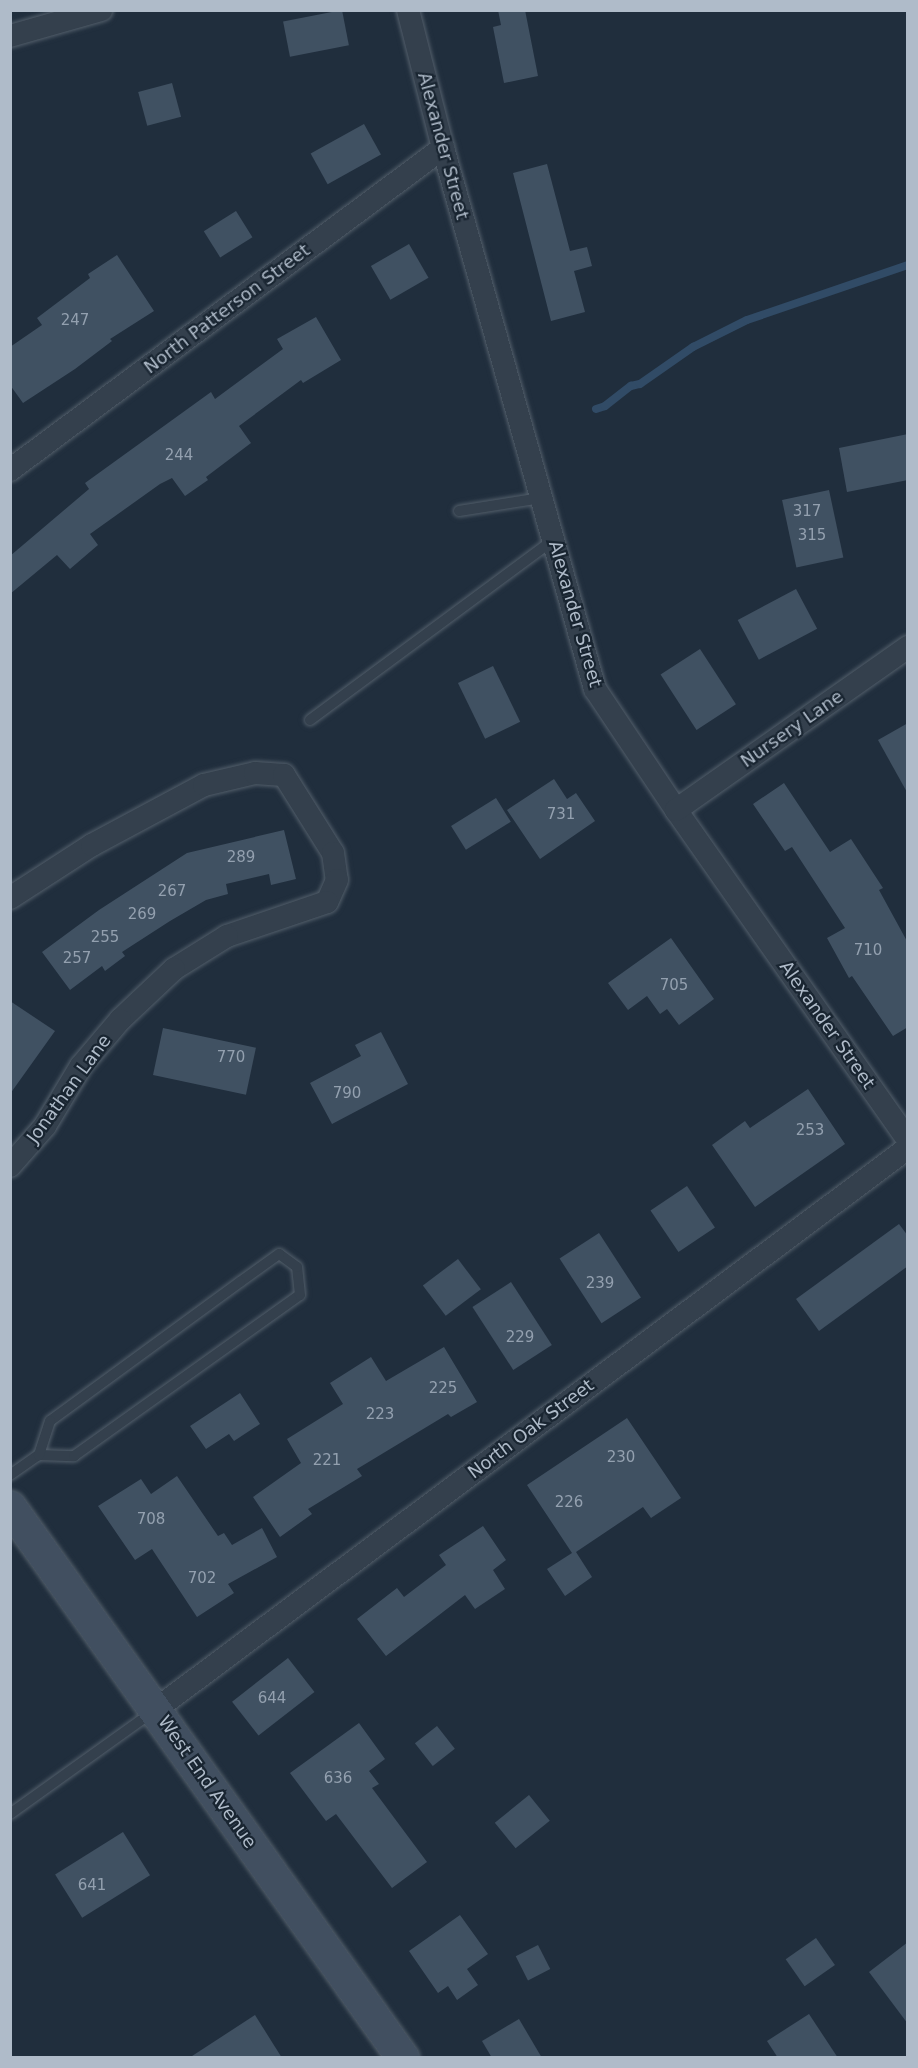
<!DOCTYPE html>
<style>
body{margin:0}
#map{position:relative;width:918px;height:2068px;overflow:hidden;background:#202e3d;font-family:"DejaVu Sans",sans-serif}
div>[style]{position:absolute}
.stream>*{height:8px;margin:-4px;padding:0 4px;transform-origin:4px;border-radius:4px;background:#314b66}
.building>*{inset:0;background:#405162;transform-origin:0 0}
.roads{filter:drop-shadow(0 0 2px #525e6a) drop-shadow(0 0 2px #525e6a)}
.service>*{height:10px;margin:-5px;padding:0 5px;transform-origin:5px;border-radius:5px;background:#34404d}
.minor>*{height:22px;margin:-11px;padding:0 11px;transform-origin:11px;border-radius:11px;background:#34404d}
.secondary>*{height:32px;margin:-16px;padding:0 16px;transform-origin:16px;border-radius:16px;background:#414f60}
span{translate:-50% -50%;white-space:nowrap;text-align:center;line-height:1.15;-webkit-text-stroke:4.5px #192531;paint-order:stroke}
.number-label{font-size:15px;color:#93a0af}
.number-label span{-webkit-text-stroke-width:0}
.street-label{font-size:18px;color:#afbbc9}
.frame{position:absolute;inset:0;border:12px solid #afbbc9;pointer-events:none}
</style>
<div id="map">
<div class="stream">
<i style="left:596px;top:409px;width:9px;rotate:-18deg"></i>
<i style="left:605px;top:406px;width:33px;rotate:-38deg"></i>
<i style="left:631px;top:386px;width:9px;rotate:-13deg"></i>
<i style="left:640px;top:384px;width:65px;rotate:-34.9deg"></i>
<i style="left:693px;top:347px;width:60px;rotate:-26.6deg"></i>
<i style="left:747px;top:320px;width:170px;rotate:-18.9deg"></i>
</div>
<div class="building">
<i style="left:342px;top:10px;width:36px;height:60px;rotate:79deg"></i>
<i style="clip-path:polygon(498px 10px,525px 10px,538px 76px,504px 83px,493px 27px,501px 25px)"></i>
<i style="left:172px;top:83px;width:35px;height:35px;rotate:75deg"></i>
<i style="left:364px;top:124px;width:35px;height:61px;rotate:61deg"></i>
<i style="clip-path:polygon(547px 164px,570px 251px,587px 247px,592px 266px,574px 271px,585px 312px,551px 321px,513px 173px)"></i>
<i style="left:236px;top:211px;width:31px;height:38px;rotate:58deg"></i>
<i style="left:409px;top:244px;width:39px;height:44px;rotate:60deg"></i>
<i style="clip-path:polygon(117px 255px,154px 311px,110px 339px,112px 341px,75px 369px,23px 403px,10px 385px,10px 347px,42px 325px,37px 318px,90px 278px,88px 274px)"></i>
<i style="clip-path:polygon(316px 317px,341px 360px,303px 383px,301px 380px,239px 426px,251px 443px,206px 477px,208px 480px,185px 496px,172px 478px,160px 484px,90px 534px,98px 545px,70px 569px,57px 555px,10px 594px,10px 556px,89px 489px,85px 483px,211px 392px,215px 399px,283px 349px,277px 339px)"></i>
<i style="clip-path:polygon(908px 434px,908px 480px,847px 492px,839px 448px)"></i>
<i style="left:829px;top:490px;width:69px;height:48px;rotate:78deg"></i>
<i style="left:796px;top:589px;width:45px;height:66px;rotate:62deg"></i>
<i style="left:700px;top:649px;width:66px;height:47px;rotate:57deg"></i>
<i style="left:493px;top:666px;width:62px;height:39px;rotate:64deg"></i>
<i style="clip-path:polygon(908px 723px,908px 794px,878px 740px)"></i>
<i style="clip-path:polygon(554px 779px,567px 799px,576px 793px,595px 821px,540px 859px,507px 810px)"></i>
<i style="clip-path:polygon(784px 783px,830px 852px,851px 839px,883px 888px,879px 890px,908px 943px,908px 1027px,893px 1036px,852px 976px,849px 978px,827px 938px,845px 928px,792px 847px,785px 851px,753px 804px)"></i>
<i style="left:496px;top:798px;width:28px;height:53px;rotate:58deg"></i>
<i style="clip-path:polygon(284px 830px,296px 879px,271px 885px,269px 874px,226px 884px,228px 894px,206px 900px,170px 921px,122px 952px,125px 956px,105px 971px,102px 966px,70px 990px,42px 952px,99px 910px,187px 853px)"></i>
<i style="clip-path:polygon(671px 938px,714px 999px,679px 1025px,667px 1009px,660px 1014px,647px 996px,628px 1010px,608px 983px)"></i>
<i style="clip-path:polygon(10px 1001px,55px 1031px,10px 1094px)"></i>
<i style="left:163px;top:1028px;width:95px;height:48px;rotate:12deg"></i>
<i style="clip-path:polygon(381px 1032px,408px 1084px,332px 1124px,310px 1083px,361px 1056px,355px 1045px)"></i>
<i style="clip-path:polygon(808px 1089px,845px 1144px,755px 1207px,712px 1145px,745px 1121px,750px 1128px)"></i>
<i style="left:687px;top:1186px;width:50px;height:44px;rotate:56deg"></i>
<i style="clip-path:polygon(899px 1224px,908px 1236px,908px 1266px,819px 1331px,796px 1299px)"></i>
<i style="left:599px;top:1233px;width:77px;height:47px;rotate:57deg"></i>
<i style="left:458px;top:1259px;width:38px;height:44px;rotate:53deg"></i>
<i style="left:511px;top:1282px;width:75px;height:46px;rotate:57deg"></i>
<i style="clip-path:polygon(444px 1347px,477px 1402px,451px 1417px,448px 1414px,357px 1469px,362px 1476px,308px 1509px,312px 1514px,280px 1537px,253px 1497px,301px 1463px,287px 1439px,343px 1404px,330px 1383px,371px 1357px,386px 1381px)"></i>
<i style="clip-path:polygon(240px 1393px,260px 1424px,234px 1441px,229px 1434px,206px 1449px,190px 1426px)"></i>
<i style="clip-path:polygon(627px 1418px,681px 1498px,651px 1518px,643px 1507px,576px 1552px,592px 1577px,565px 1596px,547px 1569px,572px 1553px,527px 1485px)"></i>
<i style="clip-path:polygon(177px 1476px,218px 1536px,224px 1533px,232px 1545px,262px 1528px,277px 1557px,228px 1584px,234px 1593px,197px 1617px,152px 1549px,135px 1560px,98px 1506px,141px 1479px,151px 1494px)"></i>
<i style="clip-path:polygon(483px 1526px,506px 1560px,493px 1570px,505px 1589px,475px 1609px,465px 1595px,386px 1656px,357px 1619px,397px 1588px,404px 1597px,446px 1565px,439px 1555px)"></i>
<i style="left:288px;top:1658px;width:43px;height:71px;rotate:52deg"></i>
<i style="clip-path:polygon(359px 1723px,385px 1759px,369px 1771px,379px 1784px,372px 1788px,427px 1862px,392px 1888px,336px 1814px,326px 1821px,290px 1773px)"></i>
<i style="left:437px;top:1726px;width:29px;height:28px;rotate:52deg"></i>
<i style="left:529px;top:1795px;width:33px;height:44px;rotate:51deg"></i>
<i style="left:123px;top:1832px;width:51px;height:80px;rotate:58deg"></i>
<i style="clip-path:polygon(460px 1915px,488px 1954px,467px 1969px,478px 1985px,457px 2000px,448px 1986px,438px 1993px,409px 1951px)"></i>
<i style="left:816px;top:1938px;width:33px;height:37px;rotate:55deg"></i>
<i style="clip-path:polygon(908px 1942px,908px 2024px,869px 1972px)"></i>
<i style="left:538px;top:1945px;width:27px;height:25px;rotate:63deg"></i>
<i style="clip-path:polygon(809px 2014px,838px 2058px,778px 2058px,767px 2041px)"></i>
<i style="clip-path:polygon(255px 2015px,282px 2058px,189px 2058px)"></i>
<i style="clip-path:polygon(519px 2019px,542px 2058px,492px 2058px,482px 2041px)"></i>
</div>
<div class="roads">
<div class="service">
<i style="left:459px;top:511px;width:83px;rotate:-9deg"></i>
<i style="left:310px;top:720px;width:302px;rotate:-36.5deg"></i>
<i style="left:10px;top:1475px;width:35px;rotate:-35deg"></i>
<i style="left:39px;top:1455px;width:35px;rotate:2deg"></i>
<i style="left:74px;top:1456px;width:277px;rotate:-35.5deg"></i>
<i style="left:300px;top:1295px;width:28px;rotate:-96deg"></i>
<i style="left:297px;top:1267px;width:22px;rotate:-144deg"></i>
<i style="left:279px;top:1254px;width:48px;rotate:144.3deg"></i>
<i style="left:240px;top:1282px;width:235px;rotate:143.8deg"></i>
<i style="left:50px;top:1421px;width:36px;rotate:108deg"></i>
<i style="left:10px;top:1814px;width:177px;rotate:-35.6deg"></i>
</div>
<div class="minor">
<i style="left:408px;top:10px;width:142px;rotate:75.8deg"></i>
<i style="left:443px;top:148px;width:562px;rotate:74.31deg"></i>
<i style="left:595px;top:689px;width:146px;rotate:56.2deg"></i>
<i style="left:676px;top:810px;width:403px;rotate:54.9deg"></i>
<i style="left:10px;top:36px;width:95px;rotate:-15.9deg"></i>
<i style="left:10px;top:470px;width:540px;rotate:-36.64deg"></i>
<i style="left:676px;top:810px;width:284px;rotate:-35.1deg"></i>
<i style="left:10px;top:898px;width:98px;rotate:-32.9deg"></i>
<i style="left:92px;top:845px;width:127px;rotate:-28.2deg"></i>
<i style="left:204px;top:785px;width:52px;rotate:-13.2deg"></i>
<i style="left:255px;top:773px;width:29px;rotate:4deg"></i>
<i style="left:284px;top:775px;width:92px;rotate:57.9deg"></i>
<i style="left:333px;top:853px;width:27px;rotate:82deg"></i>
<i style="left:337px;top:880px;width:24px;rotate:114deg"></i>
<i style="left:327px;top:902px;width:106px;rotate:161.2deg"></i>
<i style="left:227px;top:936px;width:62px;rotate:148.1deg"></i>
<i style="left:174px;top:969px;width:74px;rotate:136.6deg"></i>
<i style="left:120px;top:1020px;width:60px;rotate:130.3deg"></i>
<i style="left:81px;top:1066px;width:70px;rotate:121deg"></i>
<i style="left:45px;top:1126px;width:53px;rotate:131.2deg"></i>
<i style="left:155px;top:1710px;width:940px;rotate:-36.74deg"></i>
</div>
<div class="secondary">
<i style="left:10px;top:1507px;width:677px;rotate:54.5deg"></i>
</div>
</div>
<div class="number-label">
<span style="left:75px;top:321px">247</span>
<span style="left:179px;top:456px">244</span>
<span style="left:807px;top:512px">317</span>
<span style="left:812px;top:536px">315</span>
<span style="left:561px;top:815px">731</span>
<span style="left:241px;top:858px">289</span>
<span style="left:172px;top:892px">267</span>
<span style="left:142px;top:915px">269</span>
<span style="left:105px;top:938px">255</span>
<span style="left:868px;top:951px">710</span>
<span style="left:77px;top:959px">257</span>
<span style="left:674px;top:986px">705</span>
<span style="left:231px;top:1058px">770</span>
<span style="left:347px;top:1094px">790</span>
<span style="left:810px;top:1131px">253</span>
<span style="left:600px;top:1284px">239</span>
<span style="left:520px;top:1338px">229</span>
<span style="left:443px;top:1389px">225</span>
<span style="left:380px;top:1415px">223</span>
<span style="left:621px;top:1458px">230</span>
<span style="left:327px;top:1461px">221</span>
<span style="left:569px;top:1503px">226</span>
<span style="left:151px;top:1520px">708</span>
<span style="left:202px;top:1579px">702</span>
<span style="left:272px;top:1699px">644</span>
<span style="left:338px;top:1779px">636</span>
<span style="left:92px;top:1886px">641</span>
</div>
<div class="street-label">
<span style="left:443px;top:146px;rotate:75deg">Alexander Street</span>
<span style="left:227px;top:309px;rotate:-37deg">North Patterson Street</span>
<span style="left:575px;top:614px;rotate:74deg">Alexander Street</span>
<span style="left:792px;top:729px;rotate:-35deg">Nursery Lane</span>
<span style="left:827px;top:1025px;rotate:55deg">Alexander Street</span>
<span style="left:69px;top:1089px;rotate:-54deg">Jonathan Lane</span>
<span style="left:531px;top:1429px;rotate:-37deg">North Oak Street</span>
<span style="left:207px;top:1782px;rotate:55deg">West End Avenue</span>
</div>
<div class="frame"></div>
</div>
